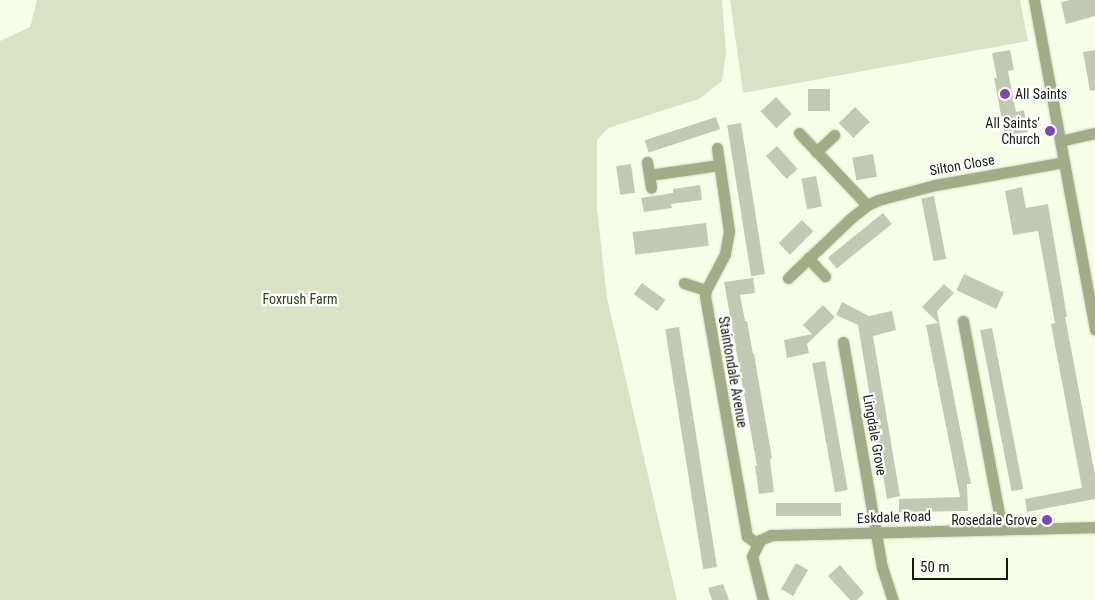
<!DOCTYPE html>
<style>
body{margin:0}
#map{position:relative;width:1095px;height:600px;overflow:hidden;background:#f7fee7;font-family:"Roboto Condensed",sans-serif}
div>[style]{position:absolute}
.green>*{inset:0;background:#d9e2c5}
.building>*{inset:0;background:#c2c9b3;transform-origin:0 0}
.roads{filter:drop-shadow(0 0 1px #d3dac5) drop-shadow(0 0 1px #d3dac5)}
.street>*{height:11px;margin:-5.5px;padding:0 5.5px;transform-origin:5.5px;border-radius:5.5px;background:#a2ad87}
.dots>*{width:14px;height:14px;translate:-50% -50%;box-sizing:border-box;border:2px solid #fff;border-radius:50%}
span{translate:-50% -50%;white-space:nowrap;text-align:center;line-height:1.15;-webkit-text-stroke:4.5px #fff;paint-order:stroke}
.poi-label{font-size:14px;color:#181a12}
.left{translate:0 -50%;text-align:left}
.right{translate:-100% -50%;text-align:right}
.street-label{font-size:14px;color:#181a12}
.park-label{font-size:14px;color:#323d0c}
.scale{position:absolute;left:912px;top:558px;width:96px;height:22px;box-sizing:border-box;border:2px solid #181a12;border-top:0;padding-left:6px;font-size:15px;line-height:18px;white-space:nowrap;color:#181a12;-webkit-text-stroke:4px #fff;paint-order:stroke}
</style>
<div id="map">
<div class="green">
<i style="clip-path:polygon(37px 0,722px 0,726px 53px,722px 81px,699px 99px,608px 128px,597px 140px,597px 208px,607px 298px,677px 600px,0 600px,0 41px,30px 27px)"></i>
<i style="clip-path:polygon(730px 0,1020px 0,1028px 41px,743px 93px)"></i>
</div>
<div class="building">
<i style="clip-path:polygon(1070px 0,1095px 0,1095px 16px,1066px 24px,1061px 2px)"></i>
<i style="clip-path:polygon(1010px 50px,1014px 70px,1008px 71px,1016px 112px,1024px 110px,1028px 132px,1005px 136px,994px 78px,997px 78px,992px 53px)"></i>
<i style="clip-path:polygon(1095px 50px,1095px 90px,1090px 91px,1083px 52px)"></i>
<i style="left:808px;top:89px;width:22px;height:22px"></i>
<i style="left:776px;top:97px;width:23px;height:21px;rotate:47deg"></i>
<i style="left:855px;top:107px;width:21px;height:23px;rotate:45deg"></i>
<i style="left:716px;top:117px;width:13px;height:75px;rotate:72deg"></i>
<i style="left:741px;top:123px;width:153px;height:14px;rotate:81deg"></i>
<i style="left:777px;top:146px;width:31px;height:15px;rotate:48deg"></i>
<i style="left:873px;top:154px;width:23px;height:21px;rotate:80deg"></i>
<i style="left:631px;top:164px;width:29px;height:15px;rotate:82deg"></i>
<i style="left:816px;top:176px;width:31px;height:15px;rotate:79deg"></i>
<i style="clip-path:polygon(700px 185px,702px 200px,671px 204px,672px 208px,644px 212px,641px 198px,673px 193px,673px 189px)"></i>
<i style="clip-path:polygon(1022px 187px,1026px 208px,1048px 204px,1067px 317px,1065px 317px,1095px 475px,1095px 499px,1027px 512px,1025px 499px,1082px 488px,1051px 324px,1055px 323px,1038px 231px,1013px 235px,1005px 191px)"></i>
<i style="left:934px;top:196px;width:64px;height:13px;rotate:79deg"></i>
<i style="left:883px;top:213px;width:14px;height:71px;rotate:51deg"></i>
<i style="left:802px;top:220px;width:16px;height:33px;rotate:45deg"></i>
<i style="left:706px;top:223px;width:23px;height:74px;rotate:83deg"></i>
<i style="left:964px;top:274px;width:44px;height:18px;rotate:25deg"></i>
<i style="clip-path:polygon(753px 278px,755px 293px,740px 295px,745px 321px,747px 321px,753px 354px,754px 354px,772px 458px,770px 459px,774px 492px,759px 494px,755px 466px,757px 466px,724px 282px)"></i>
<i style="left:642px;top:283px;width:29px;height:14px;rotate:36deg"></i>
<i style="clip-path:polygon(944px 284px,954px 293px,937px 311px,971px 484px,967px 484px,968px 511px,899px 512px,899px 499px,960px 497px,926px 325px,938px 323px,922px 307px)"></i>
<i style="clip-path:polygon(842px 302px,869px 316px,892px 311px,896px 330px,873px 336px,900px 496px,887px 499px,858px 325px,836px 315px)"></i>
<i style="clip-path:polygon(823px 305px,835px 317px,807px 344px,809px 353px,787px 358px,784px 340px,812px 334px,803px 325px)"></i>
<i style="left:679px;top:327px;width:243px;height:14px;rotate:81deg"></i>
<i style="left:992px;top:328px;width:164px;height:12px;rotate:79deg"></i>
<i style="left:825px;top:361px;width:131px;height:13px;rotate:80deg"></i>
<i style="left:841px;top:503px;width:13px;height:65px;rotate:90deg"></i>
<i style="left:796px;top:563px;width:14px;height:30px;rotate:30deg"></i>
<i style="clip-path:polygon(840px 565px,864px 593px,857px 600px,850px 600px,828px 576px)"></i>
<i style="clip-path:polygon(723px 584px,729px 600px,712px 600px,708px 588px)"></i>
</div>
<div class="roads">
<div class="street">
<i style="left:1034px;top:0;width:335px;rotate:79.5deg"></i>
<i style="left:799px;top:133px;width:99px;rotate:46.6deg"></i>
<i style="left:1060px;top:141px;width:36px;rotate:-13deg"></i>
<i style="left:717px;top:148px;width:84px;rotate:81.8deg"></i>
<i style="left:729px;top:231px;width:23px;rotate:100deg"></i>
<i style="left:725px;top:254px;width:41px;rotate:117.8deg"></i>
<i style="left:706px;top:290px;width:6px;rotate:99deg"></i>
<i style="left:705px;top:296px;width:244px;rotate:80.1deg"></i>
<i style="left:747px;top:536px;width:13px;rotate:39deg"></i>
<i style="left:816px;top:152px;width:25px;rotate:-43deg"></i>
<i style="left:647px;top:162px;width:26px;rotate:81deg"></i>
<i style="left:649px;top:175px;width:71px;rotate:-8.1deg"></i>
<i style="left:808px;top:258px;width:25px;rotate:47deg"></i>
<i style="left:788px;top:278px;width:86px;rotate:-43.6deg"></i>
<i style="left:850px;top:219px;width:22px;rotate:-39deg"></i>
<i style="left:867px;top:205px;width:12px;rotate:-24deg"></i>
<i style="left:878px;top:200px;width:59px;rotate:-14.7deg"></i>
<i style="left:935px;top:185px;width:131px;rotate:-10.1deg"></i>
<i style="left:684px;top:283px;width:23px;rotate:18deg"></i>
<i style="left:963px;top:321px;width:212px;rotate:79.4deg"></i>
<i style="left:843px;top:342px;width:228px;rotate:80.2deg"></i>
<i style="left:882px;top:567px;width:35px;rotate:72deg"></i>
<i style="left:763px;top:600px;width:45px;rotate:-104deg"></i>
<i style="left:752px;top:556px;width:18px;rotate:-63deg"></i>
<i style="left:760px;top:540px;width:12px;rotate:-24deg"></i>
<i style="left:771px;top:535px;width:324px;rotate:-1.4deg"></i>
</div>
</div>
<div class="dots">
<i style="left:1005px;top:94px;background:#7d46bd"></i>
<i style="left:1050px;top:131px;background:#7d46bd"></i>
<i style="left:1047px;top:520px;background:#7d46bd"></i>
</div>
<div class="poi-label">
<span class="left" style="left:1015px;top:94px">All Saints</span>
<span class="right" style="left:1040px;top:131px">All Saints'<br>Church</span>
<span class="right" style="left:1037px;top:520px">Rosedale Grove</span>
</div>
<div class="street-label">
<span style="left:962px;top:165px;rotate:-10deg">Silton Close</span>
<span style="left:733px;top:372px;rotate:80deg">Staintondale Avenue</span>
<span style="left:875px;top:435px;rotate:80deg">Lingdale Grove</span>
<span style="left:894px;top:517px;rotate:-2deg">Eskdale Road</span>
</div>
<div class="park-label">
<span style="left:300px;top:299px">Foxrush Farm</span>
</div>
<div class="scale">50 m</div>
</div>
